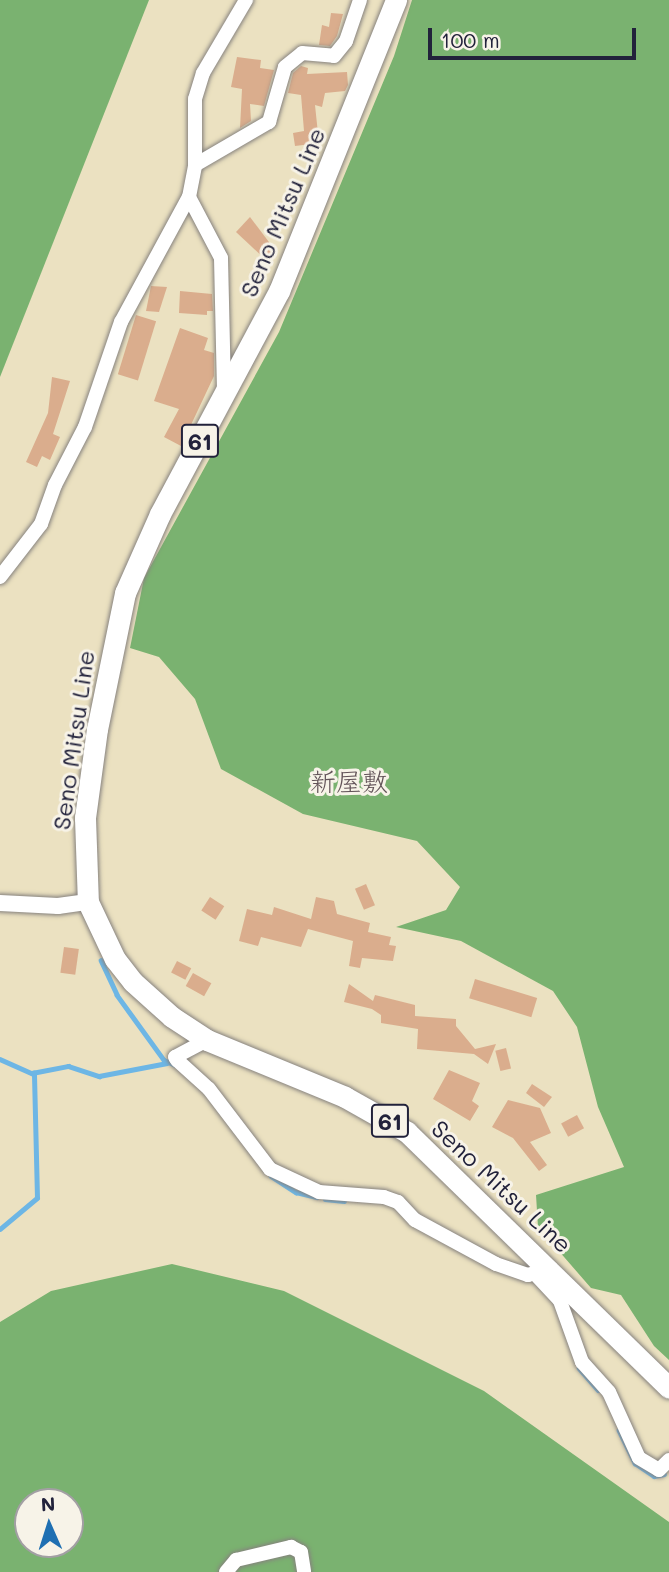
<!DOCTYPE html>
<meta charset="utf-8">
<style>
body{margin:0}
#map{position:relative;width:669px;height:1572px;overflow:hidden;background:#ebe1c1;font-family:Mali,"Klee One",sans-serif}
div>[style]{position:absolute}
.forest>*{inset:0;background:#7ab270}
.stream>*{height:4.5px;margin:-2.25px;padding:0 2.25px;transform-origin:2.25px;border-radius:2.25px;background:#6db6e5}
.building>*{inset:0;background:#daad8d;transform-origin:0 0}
.roads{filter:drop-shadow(0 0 2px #86827e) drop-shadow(0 0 2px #86827e)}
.minor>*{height:14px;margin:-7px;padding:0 7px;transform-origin:7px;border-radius:7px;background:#fff}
.tertiary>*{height:16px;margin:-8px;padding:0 8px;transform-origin:8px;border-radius:8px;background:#fff}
.primary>*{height:21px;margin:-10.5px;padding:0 10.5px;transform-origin:10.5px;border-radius:10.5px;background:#fff}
span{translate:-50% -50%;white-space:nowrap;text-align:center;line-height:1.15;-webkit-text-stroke:6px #f7f3e8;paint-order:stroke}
.shield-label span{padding:2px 5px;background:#f7f3e8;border:2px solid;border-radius:5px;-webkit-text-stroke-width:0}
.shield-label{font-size:23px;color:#22223b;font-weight:700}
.street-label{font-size:24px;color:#22223b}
.neighbourhood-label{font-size:26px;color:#625358}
.north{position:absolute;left:14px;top:1488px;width:70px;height:70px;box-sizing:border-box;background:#f7f3e8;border:2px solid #a29fa3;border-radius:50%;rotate:357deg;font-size:19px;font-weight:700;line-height:28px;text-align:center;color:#22223b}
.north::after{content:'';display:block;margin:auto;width:24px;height:32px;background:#1f6fb2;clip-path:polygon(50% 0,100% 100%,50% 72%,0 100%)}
.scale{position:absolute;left:428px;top:28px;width:208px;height:32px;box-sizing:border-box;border:4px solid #22223b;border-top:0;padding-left:9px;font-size:21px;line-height:24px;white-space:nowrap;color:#22223b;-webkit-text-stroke:5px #f7f3e8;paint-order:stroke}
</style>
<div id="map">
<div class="forest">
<i style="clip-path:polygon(0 0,149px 0,0 377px)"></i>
<i style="clip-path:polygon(412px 0,669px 0,669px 1360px,654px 1346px,621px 1295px,591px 1288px,538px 1227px,536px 1195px,624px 1167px,598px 1107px,577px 1027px,553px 991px,461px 941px,396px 927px,446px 910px,460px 887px,417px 841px,303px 814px,221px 769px,195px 699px,159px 657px,130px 648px,144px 578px,279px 332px,394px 56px)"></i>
<i style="clip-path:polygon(evenodd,172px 1264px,284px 1291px,484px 1391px,669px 1522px,669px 1572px,0 1572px,0 1322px,51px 1291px,172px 1264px,28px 1502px,70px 1502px,70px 1544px,28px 1544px,28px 1502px)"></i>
</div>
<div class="stream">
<i style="left:101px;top:960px;width:38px;rotate:65deg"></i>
<i style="left:117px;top:995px;width:80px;rotate:54.1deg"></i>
<i style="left:164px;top:1060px;width:12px;rotate:24deg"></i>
<i style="left:0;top:1059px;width:35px;rotate:24deg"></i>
<i style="left:32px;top:1073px;width:37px;rotate:-11deg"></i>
<i style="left:68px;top:1066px;width:33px;rotate:18deg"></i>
<i style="left:99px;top:1076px;width:69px;rotate:-10.8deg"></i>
<i style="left:271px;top:1176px;width:30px;rotate:33deg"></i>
<i style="left:296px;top:1192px;width:21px;rotate:14deg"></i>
<i style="left:325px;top:1199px;width:19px;rotate:6deg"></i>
<i style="left:0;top:1229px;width:48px;rotate:-40deg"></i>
<i style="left:37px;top:1198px;width:125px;rotate:-91.4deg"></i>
<i style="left:579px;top:1368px;width:29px;rotate:49deg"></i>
<i style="left:619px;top:1430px;width:37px;rotate:64deg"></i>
<i style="left:635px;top:1463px;width:23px;rotate:34deg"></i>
<i style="left:654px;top:1476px;width:10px;rotate:-11deg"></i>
</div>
<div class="building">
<i style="clip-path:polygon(331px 13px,343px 14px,337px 36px,330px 46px,319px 45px,322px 25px,329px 27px)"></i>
<i style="clip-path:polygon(237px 57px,261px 60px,260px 68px,274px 70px,264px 106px,250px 104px,251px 121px,240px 128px,242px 89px,231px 87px)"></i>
<i style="clip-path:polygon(301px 66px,308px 68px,307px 74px,347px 72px,348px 85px,345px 91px,325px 93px,322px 107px,315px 105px,319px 143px,295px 146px,293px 133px,304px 131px,301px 95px,288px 93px,293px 73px)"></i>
<i style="clip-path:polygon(250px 217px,275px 250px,266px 260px,236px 232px)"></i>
<i style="clip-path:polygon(151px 286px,167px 287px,159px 312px,146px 311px)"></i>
<i style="clip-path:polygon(180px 291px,212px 294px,213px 311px,207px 311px,207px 315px,179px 313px)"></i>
<i style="left:136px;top:315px;width:21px;height:62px;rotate:17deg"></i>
<i style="clip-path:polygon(180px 328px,208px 338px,204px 350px,214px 353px,214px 376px,181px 446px,164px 437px,179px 409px,154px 401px)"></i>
<i style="clip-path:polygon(52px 377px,70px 381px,53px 434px,60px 437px,50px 460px,42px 456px,37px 467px,26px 462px,48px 413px)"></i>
<i style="left:366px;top:884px;width:23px;height:12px;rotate:67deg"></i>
<i style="left:210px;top:897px;width:17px;height:16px;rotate:33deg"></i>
<i style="clip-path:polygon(316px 897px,334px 901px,337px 914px,370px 923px,368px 932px,391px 937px,389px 945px,396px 946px,393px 961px,362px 958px,360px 968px,349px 966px,353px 941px,308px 929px,301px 947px,261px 937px,258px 946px,239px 941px,247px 909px,272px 915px,274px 907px,311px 919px)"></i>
<i style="left:64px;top:947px;width:15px;height:26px;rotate:8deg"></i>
<i style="left:177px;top:961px;width:16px;height:13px;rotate:27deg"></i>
<i style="left:193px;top:973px;width:21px;height:15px;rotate:29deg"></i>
<i style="left:475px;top:979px;width:65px;height:20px;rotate:17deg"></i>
<i style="clip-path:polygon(349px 984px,373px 1001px,375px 995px,415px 1005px,415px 1016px,456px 1019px,456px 1026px,475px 1049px,496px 1044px,488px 1064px,474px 1054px,417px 1049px,418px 1029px,381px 1023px,381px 1015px,372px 1009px,344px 1002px)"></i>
<i style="left:506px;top:1048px;width:21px;height:11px;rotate:76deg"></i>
<i style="clip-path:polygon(449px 1070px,480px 1083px,472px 1101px,479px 1106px,470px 1121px,433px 1099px)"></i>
<i style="clip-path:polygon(532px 1084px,552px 1097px,544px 1107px,526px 1093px)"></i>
<i style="clip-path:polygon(508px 1100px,540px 1108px,551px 1133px,530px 1142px,547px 1165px,539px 1171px,513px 1138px,492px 1127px)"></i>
<i style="left:577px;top:1115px;width:15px;height:18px;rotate:62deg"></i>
</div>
<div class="roads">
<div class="minor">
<i style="left:195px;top:165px;width:86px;rotate:-30.2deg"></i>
<i style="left:269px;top:122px;width:57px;rotate:-73.8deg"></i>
<i style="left:285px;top:67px;width:22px;rotate:-39deg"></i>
<i style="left:302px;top:53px;width:32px;rotate:5deg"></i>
<i style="left:334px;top:56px;width:19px;rotate:-51deg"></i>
<i style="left:346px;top:41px;width:43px;rotate:-71.1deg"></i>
<i style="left:189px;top:197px;width:69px;rotate:62.3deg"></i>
<i style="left:221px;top:258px;width:132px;rotate:88.7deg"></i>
<i style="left:0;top:577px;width:67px;rotate:-52.3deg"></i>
<i style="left:41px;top:524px;width:41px;rotate:-70.3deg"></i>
<i style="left:55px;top:485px;width:65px;rotate:-62.7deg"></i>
<i style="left:85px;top:427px;width:111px;rotate:-71.1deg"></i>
<i style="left:121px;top:322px;width:142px;rotate:-61.5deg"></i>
<i style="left:189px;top:197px;width:33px;rotate:-79deg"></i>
<i style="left:195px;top:165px;width:66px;rotate:-90deg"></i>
<i style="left:195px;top:99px;width:27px;rotate:-73deg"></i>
<i style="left:203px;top:73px;width:85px;rotate:-59.5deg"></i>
<i style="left:207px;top:1040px;width:36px;rotate:152deg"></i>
<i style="left:175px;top:1057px;width:4px;rotate:56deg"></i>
<i style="left:177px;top:1060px;width:43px;rotate:42.2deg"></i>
<i style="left:209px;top:1089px;width:101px;rotate:52.7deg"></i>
<i style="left:270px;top:1169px;width:54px;rotate:25.1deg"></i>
<i style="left:319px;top:1192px;width:65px;rotate:4.4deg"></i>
<i style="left:384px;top:1197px;width:15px;rotate:20deg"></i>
<i style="left:398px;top:1202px;width:25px;rotate:47deg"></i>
<i style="left:415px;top:1220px;width:92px;rotate:28.5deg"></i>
<i style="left:496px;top:1264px;width:34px;rotate:19deg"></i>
<i style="left:528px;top:1275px;width:24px;rotate:-17deg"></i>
<i style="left:536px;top:1275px;width:35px;rotate:47deg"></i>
<i style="left:560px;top:1301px;width:65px;rotate:70.2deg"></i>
<i style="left:582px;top:1362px;width:40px;rotate:48deg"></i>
<i style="left:609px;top:1392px;width:72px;rotate:65.6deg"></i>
<i style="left:639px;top:1458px;width:23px;rotate:31deg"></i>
<i style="left:659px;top:1470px;width:14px;rotate:-45deg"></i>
<i style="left:226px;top:1572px;width:16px;rotate:-50deg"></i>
<i style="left:236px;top:1560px;width:57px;rotate:-13.3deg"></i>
<i style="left:291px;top:1547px;width:11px;rotate:27deg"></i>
<i style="left:301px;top:1552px;width:20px;rotate:81deg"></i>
</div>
<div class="tertiary">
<i style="left:0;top:903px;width:58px;rotate:3deg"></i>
<i style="left:58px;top:906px;width:30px;rotate:-8deg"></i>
</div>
<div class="primary">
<i style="left:396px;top:0;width:314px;rotate:111.9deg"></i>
<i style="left:279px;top:291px;width:253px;rotate:118.1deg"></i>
<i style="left:160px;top:514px;width:86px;rotate:113.9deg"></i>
<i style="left:125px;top:593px;width:139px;rotate:101.6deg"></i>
<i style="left:97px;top:729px;width:90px;rotate:97.7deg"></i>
<i style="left:85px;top:818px;width:84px;rotate:88deg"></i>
<i style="left:88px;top:902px;width:63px;rotate:64.7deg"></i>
<i style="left:115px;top:959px;width:29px;rotate:52deg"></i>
<i style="left:133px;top:982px;width:52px;rotate:41.9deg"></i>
<i style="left:172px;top:1017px;width:42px;rotate:33.3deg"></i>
<i style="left:207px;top:1040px;width:149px;rotate:22.4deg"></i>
<i style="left:345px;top:1097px;width:71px;rotate:29.4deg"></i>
<i style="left:407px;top:1132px;width:366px;rotate:44.3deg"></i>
</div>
</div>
<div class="shield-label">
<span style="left:200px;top:441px">61</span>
<span style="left:390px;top:1121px">61</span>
</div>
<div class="street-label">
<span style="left:282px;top:212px;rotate:-67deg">Seno Mitsu Line</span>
<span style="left:73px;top:740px;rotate:-82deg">Seno Mitsu Line</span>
<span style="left:502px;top:1186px;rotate:43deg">Seno Mitsu Line</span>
</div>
<div class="neighbourhood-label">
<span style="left:349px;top:782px">新屋敷</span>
</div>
<div class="north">N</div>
<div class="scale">100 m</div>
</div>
